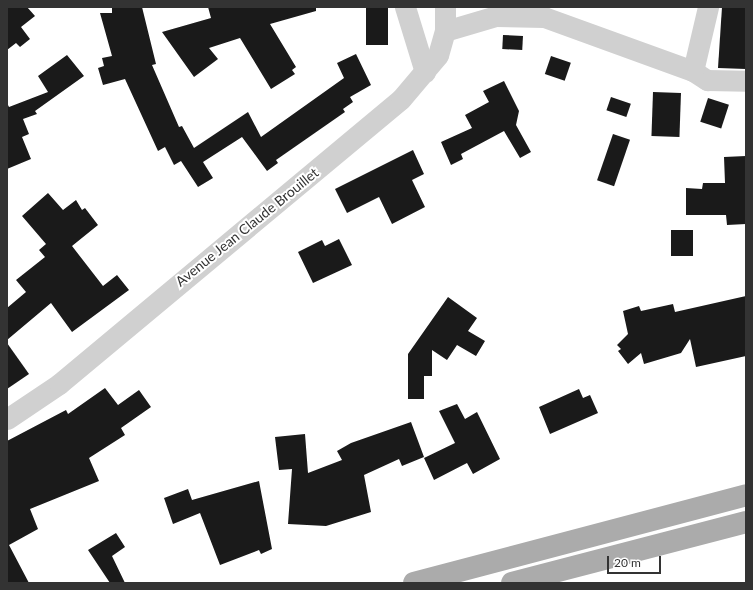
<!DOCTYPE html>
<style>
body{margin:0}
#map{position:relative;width:753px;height:590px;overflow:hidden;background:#fff;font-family:Lato,sans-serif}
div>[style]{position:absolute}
.building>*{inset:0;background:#1a1a1a;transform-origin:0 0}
.street>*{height:21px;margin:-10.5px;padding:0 10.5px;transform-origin:10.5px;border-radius:10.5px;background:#d0d0d0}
.primary>*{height:22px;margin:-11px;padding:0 11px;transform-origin:11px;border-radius:11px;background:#ababab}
span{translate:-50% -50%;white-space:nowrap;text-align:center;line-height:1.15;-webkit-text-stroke:4px #fff;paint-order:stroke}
.street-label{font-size:14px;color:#333}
.frame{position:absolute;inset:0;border:8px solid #333;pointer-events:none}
.scale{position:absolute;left:607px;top:556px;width:54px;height:18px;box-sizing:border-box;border:2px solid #333;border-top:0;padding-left:5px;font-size:12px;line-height:14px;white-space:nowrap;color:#333;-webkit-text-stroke:3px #fff;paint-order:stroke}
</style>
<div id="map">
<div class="building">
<i style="clip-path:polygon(7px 7px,27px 7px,35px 16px,21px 27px,30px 39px,20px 47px,16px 43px,7px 50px)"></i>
<i style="clip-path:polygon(112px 7px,142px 7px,156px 64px,152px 65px,179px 127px,182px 126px,194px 148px,248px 112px,261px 137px,344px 78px,337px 63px,356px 54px,371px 85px,350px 97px,353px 102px,343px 109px,345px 112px,276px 160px,278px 163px,267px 171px,242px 137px,203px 162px,213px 178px,198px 187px,181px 161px,174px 165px,165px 147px,158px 151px,125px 79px,103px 85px,98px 68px,104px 66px,102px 58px,112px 56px,100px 13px,112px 13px)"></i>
<i style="clip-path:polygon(208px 7px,316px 7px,316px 11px,270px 24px,296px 67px,292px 70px,295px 74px,271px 89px,240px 38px,209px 48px,218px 59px,194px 77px,162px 32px,211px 18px)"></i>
<i style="left:366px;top:7px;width:22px;height:38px"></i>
<i style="clip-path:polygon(722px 7px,746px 7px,746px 69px,718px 68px)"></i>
<i style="left:503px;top:35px;width:20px;height:14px;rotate:3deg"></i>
<i style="clip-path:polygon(67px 55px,84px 76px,35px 111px,37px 114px,23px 119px,29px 134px,22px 137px,31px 159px,7px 169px,7px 103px,9px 107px,48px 92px,38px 76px)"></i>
<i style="left:551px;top:56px;width:21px;height:19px;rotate:19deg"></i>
<i style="clip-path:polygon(504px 81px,519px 111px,516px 125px,531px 152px,520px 158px,504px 131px,461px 154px,463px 159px,451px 165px,441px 142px,472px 128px,465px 115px,489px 102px,483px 91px)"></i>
<i style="left:653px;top:92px;width:28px;height:44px;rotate:2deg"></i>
<i style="left:611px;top:97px;width:21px;height:14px;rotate:19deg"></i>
<i style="left:708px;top:98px;width:22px;height:25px;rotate:18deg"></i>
<i style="left:613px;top:134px;width:18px;height:49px;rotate:19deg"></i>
<i style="clip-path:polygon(413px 150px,424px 174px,412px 180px,425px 207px,392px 224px,379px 197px,347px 213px,335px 189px)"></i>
<i style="clip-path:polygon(746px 156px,746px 224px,727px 225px,726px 215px,686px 215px,686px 188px,702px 189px,703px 183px,725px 183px,724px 157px)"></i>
<i style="clip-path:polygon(48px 193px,63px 210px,76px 200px,82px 210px,85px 208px,98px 225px,72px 246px,103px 286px,117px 275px,129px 290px,72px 332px,51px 303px,7px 340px,7px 308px,26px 292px,16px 280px,45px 257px,39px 250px,46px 244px,22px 216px)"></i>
<i style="left:671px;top:230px;width:22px;height:26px"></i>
<i style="clip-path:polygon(339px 239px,352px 265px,313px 283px,298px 252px,322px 240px,325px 246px)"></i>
<i style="clip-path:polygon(746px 296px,746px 356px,696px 367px,690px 339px,681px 353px,644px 364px,641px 353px,628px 364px,618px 351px,621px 349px,617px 345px,628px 334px,623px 311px,639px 306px,641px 311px,673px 304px,675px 312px)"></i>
<i style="clip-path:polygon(448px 297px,477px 318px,468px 331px,485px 341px,476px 356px,457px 345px,447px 360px,432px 350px,432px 376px,424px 376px,424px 399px,408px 399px,408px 354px)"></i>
<i style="clip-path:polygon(7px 343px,29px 374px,7px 389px)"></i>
<i style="clip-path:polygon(105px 388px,118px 405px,139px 390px,151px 407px,121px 428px,125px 435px,89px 458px,99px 481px,30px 509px,38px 529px,9px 545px,29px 583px,7px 583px,7px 441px,66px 410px,68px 414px)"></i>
<i style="clip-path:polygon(579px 389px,583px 398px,590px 395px,598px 413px,550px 434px,539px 407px)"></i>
<i style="clip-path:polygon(457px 404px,465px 419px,477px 412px,500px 459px,473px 474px,467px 463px,434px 480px,424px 458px,455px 443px,439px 411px)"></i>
<i style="clip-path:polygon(411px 422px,424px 457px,402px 466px,399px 459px,364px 475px,371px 512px,326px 526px,288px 524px,292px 469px,279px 470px,275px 437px,305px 434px,308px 473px,342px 460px,337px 451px,351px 443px)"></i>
<i style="clip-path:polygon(259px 481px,272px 549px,261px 554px,259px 550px,220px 565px,200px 513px,173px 524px,164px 498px,188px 489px,192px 500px)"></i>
<i style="clip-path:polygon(116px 533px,125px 547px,112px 556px,125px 583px,110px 583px,88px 550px)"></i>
</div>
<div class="street">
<i style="left:405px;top:7px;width:68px;rotate:72.9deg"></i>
<i style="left:445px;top:31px;width:53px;rotate:-16.4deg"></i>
<i style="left:496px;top:16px;width:48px;rotate:1.2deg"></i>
<i style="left:544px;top:17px;width:158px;rotate:19.9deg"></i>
<i style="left:693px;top:71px;width:17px;rotate:33deg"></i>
<i style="left:707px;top:80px;width:39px;rotate:1deg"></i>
<i style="left:693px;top:71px;width:66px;rotate:-76.8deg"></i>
<i style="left:7px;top:419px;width:63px;rotate:-33.9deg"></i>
<i style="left:59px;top:384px;width:445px;rotate:-39.8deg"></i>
<i style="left:401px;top:99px;width:57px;rotate:-49.9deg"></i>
<i style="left:438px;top:55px;width:25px;rotate:-74deg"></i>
<i style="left:445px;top:31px;width:24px;rotate:-90deg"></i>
</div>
<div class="primary">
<i style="left:414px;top:583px;width:343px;rotate:-14.8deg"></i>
<i style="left:512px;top:583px;width:242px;rotate:-14.6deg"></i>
</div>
<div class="street-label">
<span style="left:247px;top:227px;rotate:-39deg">Avenue Jean Claude Brouillet</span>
</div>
<div class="frame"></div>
<div class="scale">20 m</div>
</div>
